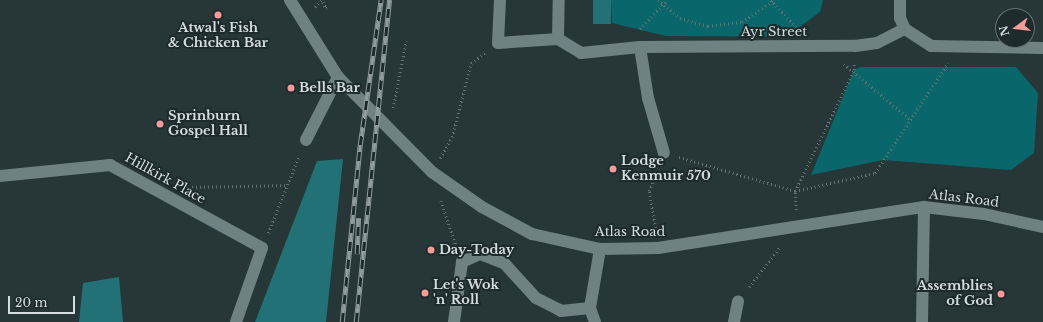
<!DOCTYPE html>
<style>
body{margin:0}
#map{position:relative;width:1043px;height:322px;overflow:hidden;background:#273637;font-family:"Libre Baskerville",serif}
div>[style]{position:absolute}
.green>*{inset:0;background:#09676c}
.forest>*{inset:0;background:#227176;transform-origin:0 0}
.path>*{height:2.5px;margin-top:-1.25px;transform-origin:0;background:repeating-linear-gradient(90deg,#657273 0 1px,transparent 0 4px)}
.minor>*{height:12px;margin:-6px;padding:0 6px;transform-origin:6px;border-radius:6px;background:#708182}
.rail>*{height:4.5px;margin-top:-2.25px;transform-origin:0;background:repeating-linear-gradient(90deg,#1d2b2c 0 9px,#909c9d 0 18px);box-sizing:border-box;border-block:1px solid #909c9d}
.dots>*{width:11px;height:11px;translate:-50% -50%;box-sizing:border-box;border:2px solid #1d2b2c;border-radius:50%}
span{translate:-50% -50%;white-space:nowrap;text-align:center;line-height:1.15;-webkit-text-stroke:4px #1d2b2c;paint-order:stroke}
.poi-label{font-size:13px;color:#d4ddde;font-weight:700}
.left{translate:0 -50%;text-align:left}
.right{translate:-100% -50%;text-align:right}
.street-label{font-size:13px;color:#d4ddde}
.north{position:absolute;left:995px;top:8px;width:40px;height:40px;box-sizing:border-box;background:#1d2b2c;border:1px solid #667273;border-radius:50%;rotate:255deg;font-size:11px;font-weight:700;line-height:16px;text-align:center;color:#d4ddde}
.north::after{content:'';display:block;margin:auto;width:14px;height:18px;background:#f59b99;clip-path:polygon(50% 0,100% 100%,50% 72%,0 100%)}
.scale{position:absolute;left:8px;top:296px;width:67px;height:18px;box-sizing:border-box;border:2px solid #d4ddde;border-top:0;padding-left:5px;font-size:12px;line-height:14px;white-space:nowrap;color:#d4ddde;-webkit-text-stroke:3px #1d2b2c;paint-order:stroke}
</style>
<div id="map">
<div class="green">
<i style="clip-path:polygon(611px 0,823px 0,820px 12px,786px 37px,666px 36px,612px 23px)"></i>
<i style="clip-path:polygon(861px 67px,1016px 67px,1038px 93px,1034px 153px,1011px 170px,883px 160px,811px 175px,854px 70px)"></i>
</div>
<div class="forest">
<i style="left:593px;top:0;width:18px;height:24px"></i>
<i style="clip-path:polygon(343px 159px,326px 322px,255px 322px,317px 161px)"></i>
<i style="clip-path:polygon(119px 277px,123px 322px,79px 322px,83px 283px)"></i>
</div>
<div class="path">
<i style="left:658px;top:0;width:28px;rotate:39deg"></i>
<i style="left:680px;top:18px;width:29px;rotate:16deg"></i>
<i style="left:708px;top:26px;width:34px;rotate:-7deg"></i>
<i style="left:742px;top:22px;width:40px;rotate:-34deg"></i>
<i style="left:771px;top:0;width:38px;rotate:47deg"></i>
<i style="left:323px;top:2px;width:7px;rotate:63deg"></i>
<i style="left:326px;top:8px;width:4px;rotate:-34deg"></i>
<i style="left:315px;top:7px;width:10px;rotate:-45deg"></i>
<i style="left:640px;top:29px;width:40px;rotate:-47deg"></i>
<i style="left:844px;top:64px;width:87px;rotate:39.9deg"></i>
<i style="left:393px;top:108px;width:68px;rotate:-79deg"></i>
<i style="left:679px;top:157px;width:121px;rotate:16.3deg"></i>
<i style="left:795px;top:191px;width:82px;rotate:-12.7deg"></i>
<i style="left:875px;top:173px;width:132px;rotate:-56.4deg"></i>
<i style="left:440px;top:158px;width:24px;rotate:-60deg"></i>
<i style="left:452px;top:137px;width:76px;rotate:-75.6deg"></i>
<i style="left:471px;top:63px;width:17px;rotate:-36deg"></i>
<i style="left:188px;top:187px;width:100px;rotate:-1.1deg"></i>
<i style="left:441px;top:201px;width:46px;rotate:71.2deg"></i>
<i style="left:796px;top:210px;width:19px;rotate:-93deg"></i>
<i style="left:795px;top:191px;width:135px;rotate:-64deg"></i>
<i style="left:854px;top:70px;width:8px;rotate:-90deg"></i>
<i style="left:656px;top:232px;width:42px;rotate:-99.7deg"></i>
<i style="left:649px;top:191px;width:24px;rotate:-68deg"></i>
<i style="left:268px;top:233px;width:83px;rotate:-68.1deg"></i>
<i style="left:749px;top:287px;width:51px;rotate:-52.2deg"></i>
</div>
<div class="minor">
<i style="left:290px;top:0;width:91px;rotate:58.1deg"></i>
<i style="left:338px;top:77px;width:134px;rotate:45.3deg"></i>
<i style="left:432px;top:172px;width:61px;rotate:35deg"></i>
<i style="left:482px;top:207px;width:57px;rotate:28.4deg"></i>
<i style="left:532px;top:234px;width:70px;rotate:12.4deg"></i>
<i style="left:600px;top:249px;width:58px;rotate:-1deg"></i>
<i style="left:658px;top:248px;width:269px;rotate:-8.8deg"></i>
<i style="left:924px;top:207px;width:60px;rotate:6.7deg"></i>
<i style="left:984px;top:214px;width:60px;rotate:12.4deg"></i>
<i style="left:500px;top:0;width:43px;rotate:92.7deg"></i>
<i style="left:498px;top:43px;width:60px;rotate:-3.8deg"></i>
<i style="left:558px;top:39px;width:27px;rotate:31deg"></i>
<i style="left:581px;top:53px;width:59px;rotate:-5.8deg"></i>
<i style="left:640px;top:47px;width:215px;rotate:-0.3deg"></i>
<i style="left:855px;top:46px;width:22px;rotate:-8deg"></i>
<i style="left:877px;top:43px;width:31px;rotate:-27deg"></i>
<i style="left:900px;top:0;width:18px;rotate:90deg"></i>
<i style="left:900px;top:18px;width:12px;rotate:66deg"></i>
<i style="left:905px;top:29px;width:31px;rotate:33deg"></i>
<i style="left:931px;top:46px;width:112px;rotate:1deg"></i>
<i style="left:558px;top:39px;width:39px;rotate:-89deg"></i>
<i style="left:640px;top:47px;width:52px;rotate:81.1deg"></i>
<i style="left:648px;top:98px;width:57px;rotate:73.8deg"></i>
<i style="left:306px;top:140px;width:71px;rotate:-63.1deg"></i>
<i style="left:0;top:176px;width:111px;rotate:-5.7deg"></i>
<i style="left:110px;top:165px;width:173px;rotate:28.6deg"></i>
<i style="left:262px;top:248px;width:78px;rotate:109.4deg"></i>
<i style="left:454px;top:322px;width:61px;rotate:-82.4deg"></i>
<i style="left:462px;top:262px;width:20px;rotate:-24deg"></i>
<i style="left:480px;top:254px;width:26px;rotate:21deg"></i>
<i style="left:504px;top:263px;width:47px;rotate:47.6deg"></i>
<i style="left:536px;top:298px;width:28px;rotate:27deg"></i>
<i style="left:561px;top:311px;width:29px;rotate:-6deg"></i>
<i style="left:595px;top:322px;width:15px;rotate:-110deg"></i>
<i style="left:590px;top:308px;width:60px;rotate:-80.4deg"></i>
<i style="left:734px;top:322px;width:21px;rotate:-79deg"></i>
<i style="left:922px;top:322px;width:115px;rotate:-89deg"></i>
</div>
<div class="rail">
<i style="left:357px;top:254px;width:36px;rotate:-88deg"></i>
<i style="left:342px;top:322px;width:178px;rotate:-84.2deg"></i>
<i style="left:360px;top:145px;width:147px;rotate:-81.8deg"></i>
<i style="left:356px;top:322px;width:324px;rotate:-84.1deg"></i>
</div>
<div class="dots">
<i style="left:218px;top:15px;background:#f59b99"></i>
<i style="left:291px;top:88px;background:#f59b99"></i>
<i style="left:160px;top:124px;background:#f59b99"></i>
<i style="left:613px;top:169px;background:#f59b99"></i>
<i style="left:431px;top:250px;background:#f59b99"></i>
<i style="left:425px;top:293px;background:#f59b99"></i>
<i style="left:1001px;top:294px;background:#f59b99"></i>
</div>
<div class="poi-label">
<span style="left:218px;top:36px">Atwal's Fish<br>&amp; Chicken Bar</span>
<span class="left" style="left:299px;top:88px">Bells Bar</span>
<span class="left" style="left:168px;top:124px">Sprinburn<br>Gospel Hall</span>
<span class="left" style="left:621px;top:169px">Lodge<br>Kenmuir 570</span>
<span class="left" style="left:439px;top:250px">Day-Today</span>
<span class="left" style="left:433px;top:293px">Let's Wok<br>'n' Roll</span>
<span class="right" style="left:993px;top:294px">Assemblies<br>of God</span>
</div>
<div class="street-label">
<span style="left:774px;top:32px">Ayr Street</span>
<span style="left:165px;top:179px;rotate:29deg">Hillkirk Place</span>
<span style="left:964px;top:199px;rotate:7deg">Atlas Road</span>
<span style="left:630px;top:232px">Atlas Road</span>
</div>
<div class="north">N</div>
<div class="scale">20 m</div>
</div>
